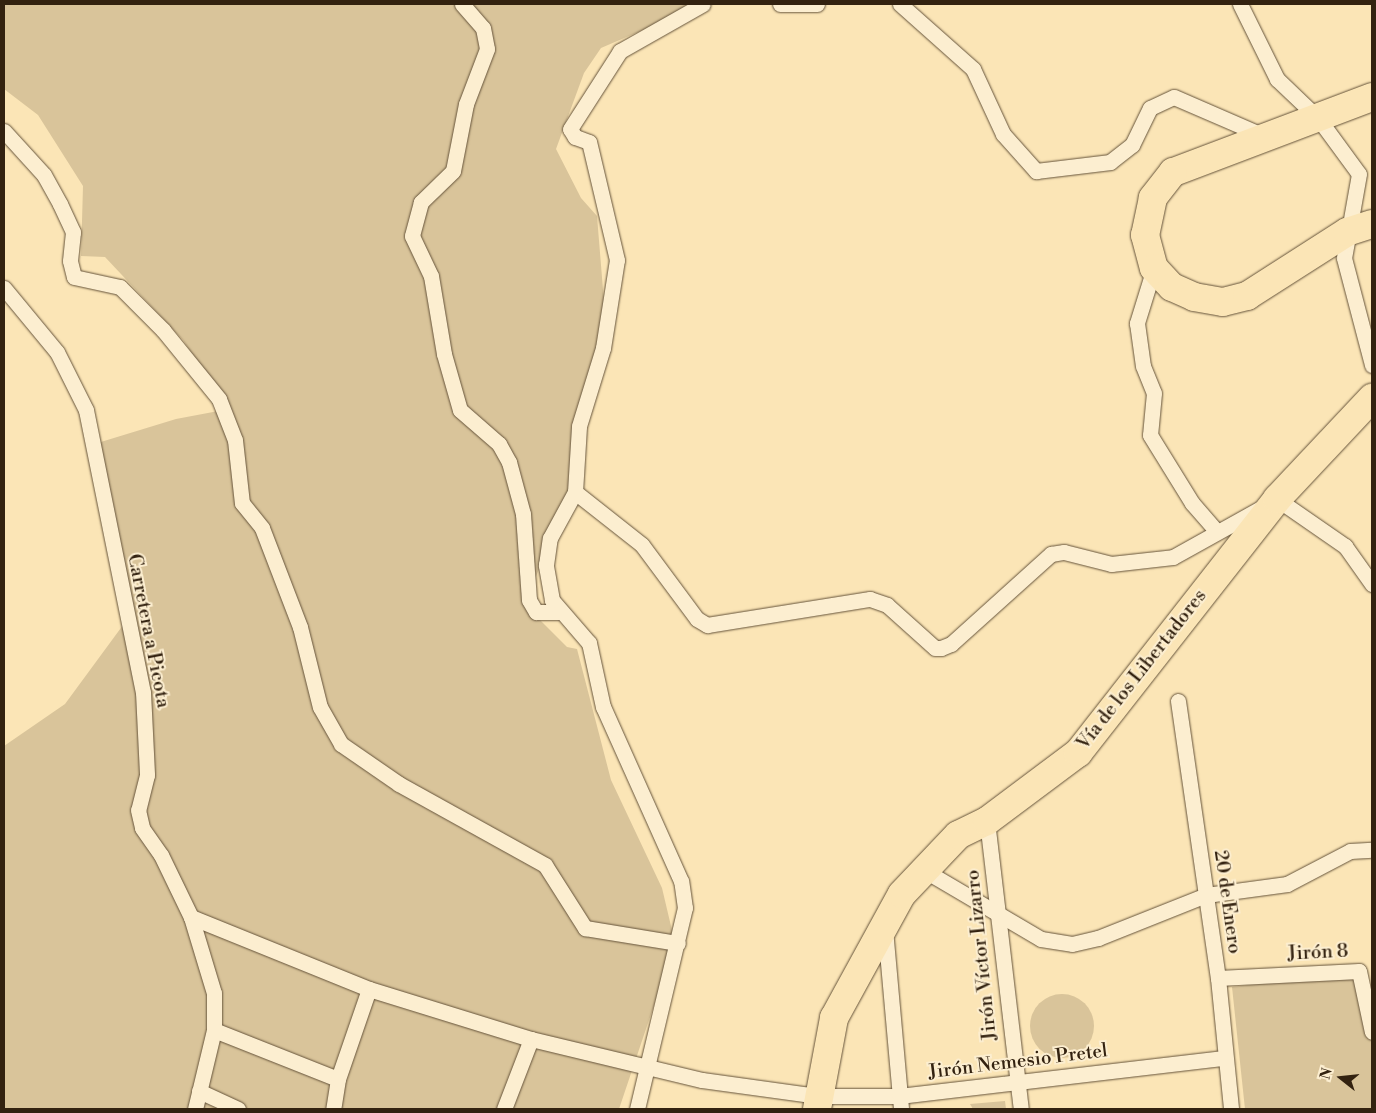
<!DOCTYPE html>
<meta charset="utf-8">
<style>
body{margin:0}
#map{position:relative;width:1376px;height:1113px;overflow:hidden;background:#fbe5b6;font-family:"Libre Bodoni",serif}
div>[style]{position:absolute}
.green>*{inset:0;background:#d9c49a}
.round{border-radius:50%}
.roads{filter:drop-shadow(0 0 1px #65533a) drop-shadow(0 0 1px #65533a)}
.street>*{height:15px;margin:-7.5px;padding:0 7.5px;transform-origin:7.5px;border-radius:7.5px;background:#fceed0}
.highway>*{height:28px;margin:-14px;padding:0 14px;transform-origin:14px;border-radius:14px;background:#fbe5b6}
span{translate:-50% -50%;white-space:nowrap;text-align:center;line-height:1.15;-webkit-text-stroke:4px #fceed0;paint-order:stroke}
.street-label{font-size:19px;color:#332210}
.frame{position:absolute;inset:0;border:5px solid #332210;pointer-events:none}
.north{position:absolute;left:1316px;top:1053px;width:50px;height:50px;-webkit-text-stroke:4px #fceed0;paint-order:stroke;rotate:286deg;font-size:14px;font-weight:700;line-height:20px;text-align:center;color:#332210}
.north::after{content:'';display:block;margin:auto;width:18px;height:22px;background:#332210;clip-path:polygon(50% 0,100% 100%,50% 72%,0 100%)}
</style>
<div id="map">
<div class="green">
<i style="clip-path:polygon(4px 4px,703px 4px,601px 48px,584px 73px,556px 149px,581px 198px,597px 216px,604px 302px,570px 501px,532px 585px,539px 619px,567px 647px,577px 649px,611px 780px,662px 888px,675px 943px,619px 1109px,4px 1109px,4px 746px,65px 704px,126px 621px,91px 445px,176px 419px,229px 409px,183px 340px,105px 257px,81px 256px,83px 186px,38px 115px,4px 89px)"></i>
<i style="clip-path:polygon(1358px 973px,1372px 1044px,1372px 1109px,1245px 1109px,1232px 987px)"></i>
<i class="round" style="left:1030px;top:994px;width:64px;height:64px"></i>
<i style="clip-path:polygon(1005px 1101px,1006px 1109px,973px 1109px,970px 1104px)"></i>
</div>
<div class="roads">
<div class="street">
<i style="left:462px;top:4px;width:32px;rotate:49deg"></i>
<i style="left:483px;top:28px;width:21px;rotate:79deg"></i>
<i style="left:487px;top:49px;width:59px;rotate:110.9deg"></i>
<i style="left:466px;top:104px;width:68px;rotate:101deg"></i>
<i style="left:453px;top:171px;width:45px;rotate:135.9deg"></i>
<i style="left:421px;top:202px;width:35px;rotate:105deg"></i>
<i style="left:412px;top:236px;width:44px;rotate:64.6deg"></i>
<i style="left:431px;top:276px;width:79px;rotate:80.5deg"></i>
<i style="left:444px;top:354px;width:58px;rotate:74.1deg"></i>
<i style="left:460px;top:410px;width:52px;rotate:41.1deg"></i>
<i style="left:499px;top:444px;width:21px;rotate:61deg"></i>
<i style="left:509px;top:462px;width:54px;rotate:74.9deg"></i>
<i style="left:523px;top:514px;width:86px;rotate:86deg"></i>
<i style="left:529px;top:600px;width:14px;rotate:60deg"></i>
<i style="left:536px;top:612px;width:24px"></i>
<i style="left:780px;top:4px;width:37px"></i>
<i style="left:900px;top:4px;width:98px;rotate:41.7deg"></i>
<i style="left:973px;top:69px;width:72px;rotate:65.2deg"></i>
<i style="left:1003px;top:134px;width:50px;rotate:48.3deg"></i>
<i style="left:1036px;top:171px;width:75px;rotate:-6.9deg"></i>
<i style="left:1110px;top:162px;width:28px;rotate:-38deg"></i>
<i style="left:1132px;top:145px;width:41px;rotate:-64.1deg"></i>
<i style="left:1150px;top:108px;width:26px;rotate:-25deg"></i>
<i style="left:1174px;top:97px;width:96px;rotate:23.4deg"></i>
<i style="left:1240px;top:4px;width:84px;rotate:63.7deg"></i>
<i style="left:1277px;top:79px;width:57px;rotate:43.6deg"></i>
<i style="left:1318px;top:118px;width:69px;rotate:53.8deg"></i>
<i style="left:1359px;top:174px;width:85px;rotate:100.1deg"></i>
<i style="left:1344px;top:258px;width:111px;rotate:75.3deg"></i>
<i style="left:4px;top:131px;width:59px;rotate:47.7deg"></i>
<i style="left:44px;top:175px;width:33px;rotate:61deg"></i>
<i style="left:60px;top:204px;width:31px;rotate:65deg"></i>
<i style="left:73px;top:232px;width:29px;rotate:96deg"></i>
<i style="left:70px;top:261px;width:16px;rotate:76deg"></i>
<i style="left:74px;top:277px;width:47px;rotate:12.3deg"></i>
<i style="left:120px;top:287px;width:61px;rotate:45deg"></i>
<i style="left:163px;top:330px;width:89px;rotate:50.9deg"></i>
<i style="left:219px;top:399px;width:44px;rotate:68.7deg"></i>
<i style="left:235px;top:440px;width:63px;rotate:83.7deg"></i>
<i style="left:242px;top:503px;width:32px;rotate:51deg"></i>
<i style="left:262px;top:528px;width:106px;rotate:69deg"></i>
<i style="left:300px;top:627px;width:82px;rotate:76deg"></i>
<i style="left:320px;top:707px;width:43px;rotate:60.4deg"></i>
<i style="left:341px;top:744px;width:70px;rotate:34.6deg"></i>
<i style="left:399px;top:784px;width:167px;rotate:29deg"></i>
<i style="left:545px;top:865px;width:75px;rotate:57.6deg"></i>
<i style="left:585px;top:928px;width:94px;rotate:9.2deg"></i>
<i style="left:1154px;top:268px;width:58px;rotate:107.2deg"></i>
<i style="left:1137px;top:323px;width:43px;rotate:82.1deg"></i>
<i style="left:1143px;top:366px;width:29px;rotate:68deg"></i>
<i style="left:1154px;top:393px;width:42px;rotate:95.4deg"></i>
<i style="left:1150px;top:435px;width:80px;rotate:58.3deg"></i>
<i style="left:1192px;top:503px;width:38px;rotate:49deg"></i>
<i style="left:4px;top:288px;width:83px;rotate:50.4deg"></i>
<i style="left:57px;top:352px;width:65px;rotate:63.4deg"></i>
<i style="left:86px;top:410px;width:288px;rotate:78.6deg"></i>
<i style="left:143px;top:692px;width:83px;rotate:87.2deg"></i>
<i style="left:147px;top:775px;width:36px;rotate:104deg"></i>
<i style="left:138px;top:810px;width:18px;rotate:77deg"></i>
<i style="left:142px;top:828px;width:33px;rotate:55deg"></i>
<i style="left:161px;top:855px;width:69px;rotate:64.2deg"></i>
<i style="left:191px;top:917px;width:79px;rotate:73.2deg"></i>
<i style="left:214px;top:993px;width:37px;rotate:90deg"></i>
<i style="left:214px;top:1030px;width:81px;rotate:103.5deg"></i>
<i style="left:575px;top:492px;width:85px;rotate:38.3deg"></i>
<i style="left:642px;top:545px;width:92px;rotate:53.4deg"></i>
<i style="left:697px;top:619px;width:12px;rotate:31deg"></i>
<i style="left:707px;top:625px;width:165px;rotate:-9.1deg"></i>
<i style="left:870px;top:599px;width:18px;rotate:19deg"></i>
<i style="left:887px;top:605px;width:64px;rotate:41.9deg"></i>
<i style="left:935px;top:648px;width:6px"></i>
<i style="left:941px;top:648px;width:11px;rotate:-22deg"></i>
<i style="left:951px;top:644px;width:135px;rotate:-42deg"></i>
<i style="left:1051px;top:554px;width:13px;rotate:-9deg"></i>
<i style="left:1064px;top:552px;width:49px;rotate:14.3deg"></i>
<i style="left:1111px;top:564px;width:62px;rotate:-6.4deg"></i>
<i style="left:1173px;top:557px;width:119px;rotate:-29.1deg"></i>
<i style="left:1277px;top:499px;width:83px;rotate:34.7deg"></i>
<i style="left:1345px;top:546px;width:47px;rotate:54.6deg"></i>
<i style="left:1178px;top:701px;width:280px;rotate:81.8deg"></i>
<i style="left:1218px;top:978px;width:132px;rotate:84.3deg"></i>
<i style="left:987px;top:821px;width:290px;rotate:83.3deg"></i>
<i style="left:922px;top:869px;width:138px;rotate:30.5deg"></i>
<i style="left:1041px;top:939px;width:31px;rotate:9deg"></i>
<i style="left:1072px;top:944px;width:27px;rotate:-13deg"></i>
<i style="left:1098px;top:938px;width:116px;rotate:-21.7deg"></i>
<i style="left:1206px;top:895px;width:82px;rotate:-7.7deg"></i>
<i style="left:1287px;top:884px;width:71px;rotate:-27.6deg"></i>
<i style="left:1350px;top:851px;width:22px;rotate:-3deg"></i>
<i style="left:191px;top:917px;width:192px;rotate:22deg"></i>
<i style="left:369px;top:989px;width:170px;rotate:17.2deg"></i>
<i style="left:531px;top:1039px;width:176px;rotate:13.5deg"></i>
<i style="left:702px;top:1080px;width:116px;rotate:7.9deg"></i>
<i style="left:817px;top:1096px;width:82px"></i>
<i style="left:899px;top:1096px;width:327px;rotate:-6.7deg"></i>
<i style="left:885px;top:929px;width:181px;rotate:84.9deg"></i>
<i style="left:1218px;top:978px;width:141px;rotate:-2.8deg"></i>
<i style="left:1359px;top:971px;width:62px;rotate:78deg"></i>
<i style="left:214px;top:1030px;width:133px;rotate:21.6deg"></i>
<i style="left:338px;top:1079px;width:30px;rotate:99deg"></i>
<i style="left:338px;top:1079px;width:95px;rotate:-71deg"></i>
<i style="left:199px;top:1091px;width:43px;rotate:24.8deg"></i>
<i style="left:504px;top:1109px;width:75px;rotate:-68.9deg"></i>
<i style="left:637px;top:1109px;width:207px;rotate:-76.6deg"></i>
<i style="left:685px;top:908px;width:27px;rotate:-98deg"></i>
<i style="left:681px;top:881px;width:191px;rotate:-114.1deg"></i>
<i style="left:603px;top:707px;width:66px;rotate:-102.3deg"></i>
<i style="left:589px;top:643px;width:57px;rotate:-130.7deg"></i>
<i style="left:552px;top:600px;width:36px;rotate:-100deg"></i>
<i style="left:546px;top:565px;width:27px;rotate:-82deg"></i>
<i style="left:550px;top:538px;width:52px;rotate:-61.5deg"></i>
<i style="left:575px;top:492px;width:66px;rotate:-86.5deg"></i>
<i style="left:579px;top:426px;width:82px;rotate:-72.9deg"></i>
<i style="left:603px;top:348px;width:89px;rotate:-81deg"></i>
<i style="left:617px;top:260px;width:121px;rotate:-103.3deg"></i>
<i style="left:589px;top:142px;width:15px;rotate:-160deg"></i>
<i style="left:575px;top:137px;width:9px;rotate:-122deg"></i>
<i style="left:570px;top:129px;width:93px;rotate:-57.3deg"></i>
<i style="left:620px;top:51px;width:95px;rotate:-29.5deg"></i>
</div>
<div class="highway">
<i style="left:1372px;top:97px;width:213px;rotate:159.3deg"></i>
<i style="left:1173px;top:172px;width:33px;rotate:128deg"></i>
<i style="left:1153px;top:198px;width:38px;rotate:102deg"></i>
<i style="left:1145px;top:235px;width:34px;rotate:75deg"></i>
<i style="left:1154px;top:268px;width:26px;rotate:47deg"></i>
<i style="left:1172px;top:287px;width:24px;rotate:24deg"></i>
<i style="left:1194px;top:297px;width:29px;rotate:10deg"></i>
<i style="left:1223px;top:302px;width:25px;rotate:-14deg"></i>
<i style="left:1247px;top:296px;width:119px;rotate:-32.6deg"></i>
<i style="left:1347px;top:232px;width:26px;rotate:-18deg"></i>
<i style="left:817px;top:1109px;width:93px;rotate:-79.4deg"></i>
<i style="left:834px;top:1018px;width:141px;rotate:-61.3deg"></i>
<i style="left:902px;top:894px;width:81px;rotate:-46.5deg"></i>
<i style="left:958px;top:835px;width:32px;rotate:-26deg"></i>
<i style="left:987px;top:821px;width:114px;rotate:-36.8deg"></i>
<i style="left:1078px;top:753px;width:323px;rotate:-51.9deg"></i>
<i style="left:1277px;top:499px;width:139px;rotate:-46.8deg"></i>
</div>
</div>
<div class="street-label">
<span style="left:148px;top:631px;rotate:79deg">Carretera a Picota</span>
<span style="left:1142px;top:670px;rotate:-52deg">Vía de los Libertadores</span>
<span style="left:1227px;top:902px;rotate:82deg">20 de Enero</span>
<span style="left:1318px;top:953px;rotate:-3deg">Jirón 8</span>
<span style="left:982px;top:955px;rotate:-96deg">Jirón Víctor Lizarro</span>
<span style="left:1018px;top:1062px;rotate:-7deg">Jirón Nemesio Pretel</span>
</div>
<div class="frame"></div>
<div class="north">N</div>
</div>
